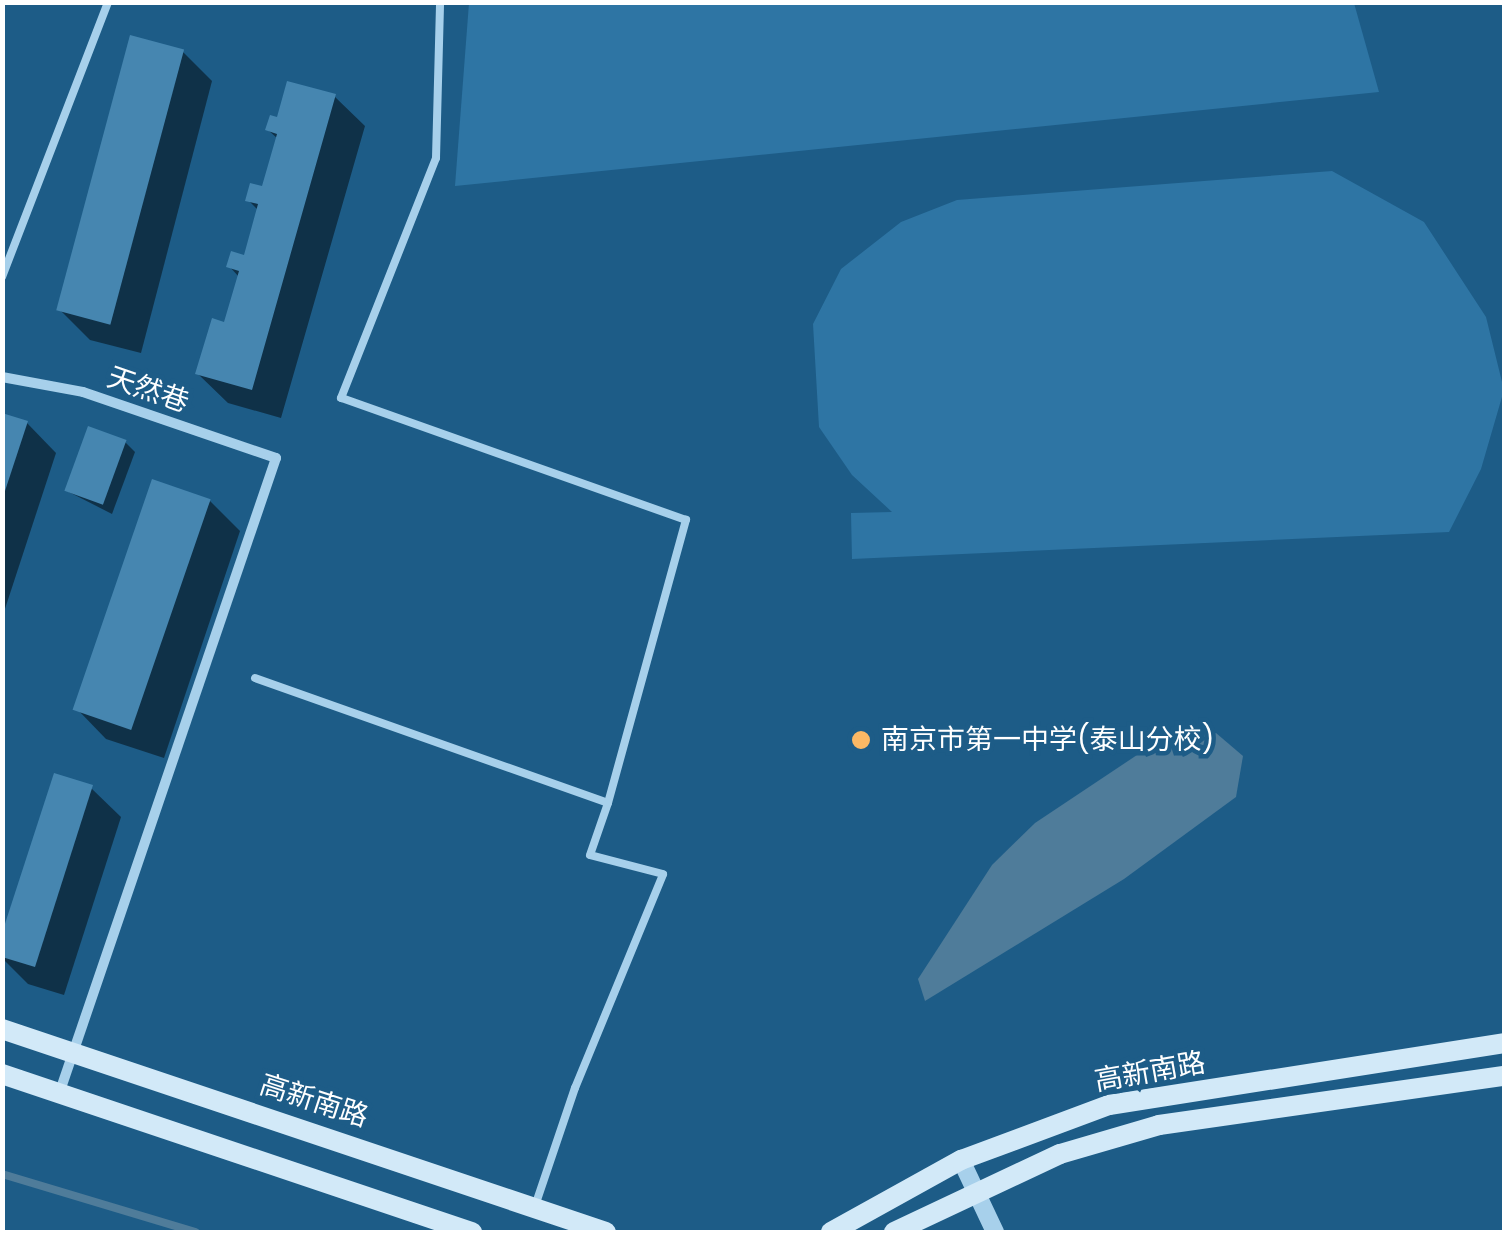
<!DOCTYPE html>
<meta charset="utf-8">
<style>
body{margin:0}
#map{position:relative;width:1507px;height:1235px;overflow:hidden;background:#1d5c87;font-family:Poppins,"Noto Sans SC",sans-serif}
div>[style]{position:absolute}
.green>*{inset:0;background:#2e75a4}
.water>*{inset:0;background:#4f7c9a}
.shadow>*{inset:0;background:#0007}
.stream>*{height:8px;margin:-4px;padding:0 4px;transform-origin:4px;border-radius:4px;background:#4f7c9a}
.building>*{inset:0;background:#4686b0;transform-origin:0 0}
.service>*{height:8px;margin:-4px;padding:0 4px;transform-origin:4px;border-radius:4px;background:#a7d0eb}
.minor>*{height:10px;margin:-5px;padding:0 5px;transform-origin:5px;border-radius:5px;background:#a7d0eb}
.tertiary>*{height:18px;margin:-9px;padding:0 9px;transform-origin:9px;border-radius:9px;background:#a7d0eb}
.secondary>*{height:20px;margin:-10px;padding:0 10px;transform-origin:10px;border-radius:10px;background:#d2e9f8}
.dots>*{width:28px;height:28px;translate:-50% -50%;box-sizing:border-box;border:5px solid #1d5c87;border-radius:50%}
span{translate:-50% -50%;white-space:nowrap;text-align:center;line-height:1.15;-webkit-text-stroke:9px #1d5c87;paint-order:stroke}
.street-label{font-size:28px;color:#fff}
.poi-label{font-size:28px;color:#fff}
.left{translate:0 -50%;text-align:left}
.frame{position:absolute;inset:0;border:5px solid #fff;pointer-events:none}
</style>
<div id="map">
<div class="green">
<i style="clip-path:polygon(469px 3px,1354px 3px,1379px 92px,455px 186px)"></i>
<i style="clip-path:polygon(1332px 171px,1424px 222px,1486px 317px,1504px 390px,1481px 469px,1449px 532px,852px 559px,851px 513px,892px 512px,852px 475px,819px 427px,813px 324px,841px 269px,901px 222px,957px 200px)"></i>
</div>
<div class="water">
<i style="clip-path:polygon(1173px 731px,1216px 733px,1243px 756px,1236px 797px,1124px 879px,925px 1001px,918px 979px,992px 865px,1035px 823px)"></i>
</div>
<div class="shadow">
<i style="clip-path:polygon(182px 51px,212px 81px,141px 353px,90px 340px,60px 310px)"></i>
<i style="clip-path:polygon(335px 97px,365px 126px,281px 418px,228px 403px,198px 374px,225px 325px,239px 277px,229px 266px,246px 258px,259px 211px,248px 200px,263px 189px,278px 139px,268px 130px)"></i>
<i style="clip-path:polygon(2px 415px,27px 423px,56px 453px,2px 618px)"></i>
<i style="clip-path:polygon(125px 442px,135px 452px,112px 514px,67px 491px)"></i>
<i style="clip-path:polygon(210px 501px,240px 531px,164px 758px,106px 739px,77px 709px)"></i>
<i style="clip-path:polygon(91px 788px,121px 817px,64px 995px,28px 984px,2px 958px,2px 941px)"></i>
</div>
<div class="stream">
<i style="left:2px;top:1174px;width:202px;rotate:16.7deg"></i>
</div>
<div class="building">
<i style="left:130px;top:35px;width:56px;height:285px;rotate:15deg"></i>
<i style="clip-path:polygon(287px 81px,336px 94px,252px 390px,195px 374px,212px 318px,224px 322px,239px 271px,226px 267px,231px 251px,244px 255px,258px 204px,245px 201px,250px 183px,262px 186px,277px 134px,265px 130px,270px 115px,277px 117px)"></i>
<i style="clip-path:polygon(2px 413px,28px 421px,3px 497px,2px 497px)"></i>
<i style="left:88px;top:426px;width:41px;height:69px;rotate:20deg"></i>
<i style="left:152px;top:479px;width:62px;height:244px;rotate:19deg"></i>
<i style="clip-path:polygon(54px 773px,93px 785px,35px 967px,2px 957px,2px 933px)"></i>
</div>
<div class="service">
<i style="left:2px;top:277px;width:295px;rotate:-68.9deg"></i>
<i style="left:255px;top:678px;width:374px;rotate:19.5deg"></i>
<i style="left:608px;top:803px;width:294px;rotate:-74.6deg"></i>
<i style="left:686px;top:520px;width:366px;rotate:-160.5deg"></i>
<i style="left:341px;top:398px;width:258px;rotate:-68.4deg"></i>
<i style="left:436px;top:158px;width:156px;rotate:-88.5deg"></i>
<i style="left:535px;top:1206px;width:125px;rotate:-71.3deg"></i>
<i style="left:575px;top:1088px;width:231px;rotate:-67.6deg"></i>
<i style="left:663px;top:874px;width:75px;rotate:-165.4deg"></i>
<i style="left:590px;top:855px;width:55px;rotate:-70.9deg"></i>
</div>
<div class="minor">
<i style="left:2px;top:377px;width:82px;rotate:10.5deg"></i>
<i style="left:83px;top:392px;width:204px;rotate:18.9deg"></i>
<i style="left:276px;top:458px;width:669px;rotate:108.84deg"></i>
</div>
<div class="tertiary">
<i style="left:961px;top:1160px;width:80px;rotate:64.7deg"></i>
</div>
<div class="secondary">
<i style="left:2px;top:1029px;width:637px;rotate:18.58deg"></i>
<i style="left:2px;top:1074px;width:496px;rotate:18.6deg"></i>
<i style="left:831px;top:1232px;width:149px;rotate:-29deg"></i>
<i style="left:961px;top:1160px;width:158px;rotate:-20.4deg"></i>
<i style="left:1109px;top:1105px;width:400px;rotate:-8.9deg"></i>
<i style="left:894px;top:1232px;width:183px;rotate:-25.2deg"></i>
<i style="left:1060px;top:1154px;width:103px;rotate:-16.3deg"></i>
<i style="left:1159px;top:1125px;width:348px;rotate:-8.1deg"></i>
</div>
<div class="dots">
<i style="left:861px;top:740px;background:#fab865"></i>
</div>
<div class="street-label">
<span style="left:148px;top:390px;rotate:19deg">天然巷</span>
<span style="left:1150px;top:1072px;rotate:-10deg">高新南路</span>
<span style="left:314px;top:1101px;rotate:18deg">高新南路</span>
</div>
<div class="poi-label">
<span class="left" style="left:881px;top:740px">南京市第一中学(泰山分校)</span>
</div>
<div class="frame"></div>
</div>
